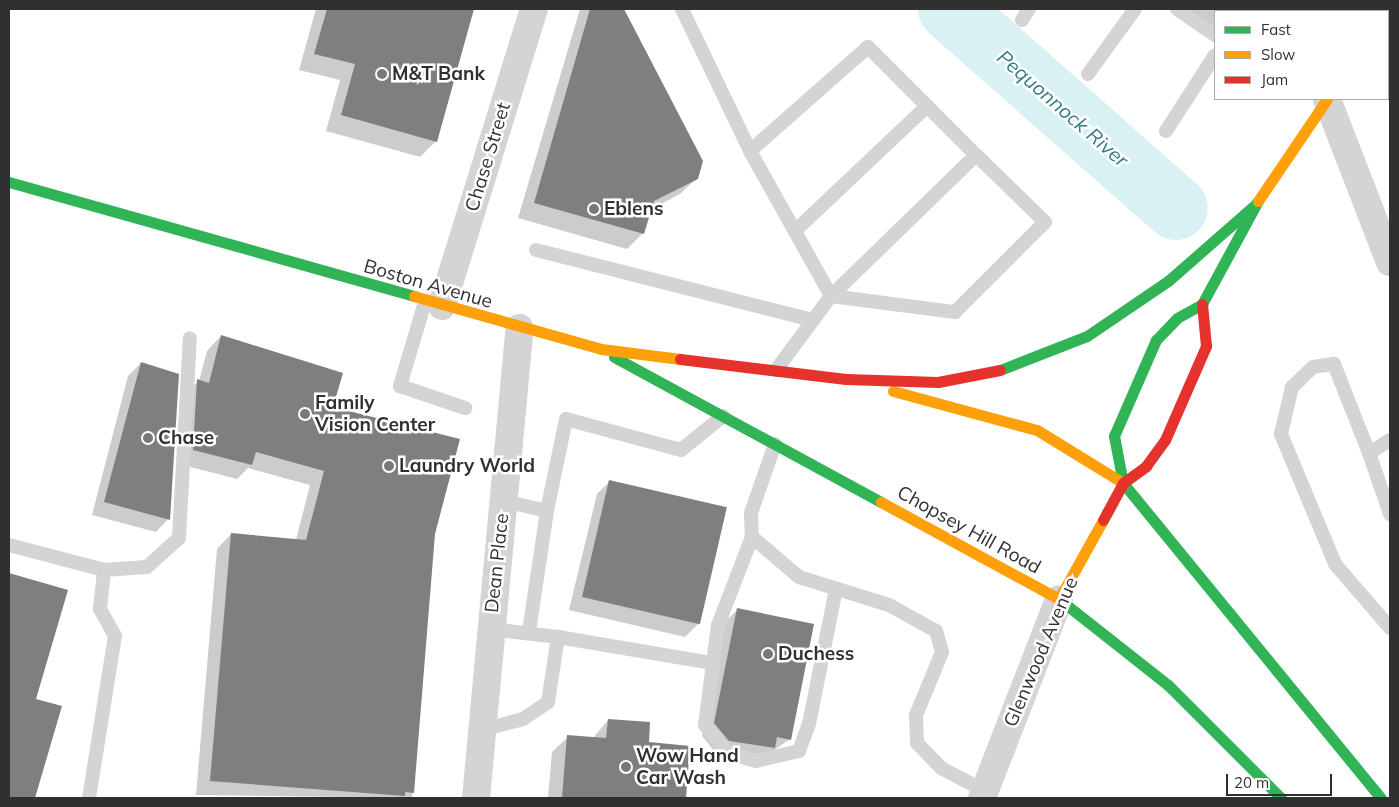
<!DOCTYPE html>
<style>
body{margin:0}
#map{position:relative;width:1399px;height:807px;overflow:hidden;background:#fff;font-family:Mulish,sans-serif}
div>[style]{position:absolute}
.shadow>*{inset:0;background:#0003}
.river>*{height:64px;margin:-32px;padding:0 32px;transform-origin:32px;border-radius:32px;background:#d9f1f3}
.building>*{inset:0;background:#7f7f7f;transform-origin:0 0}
.lane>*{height:14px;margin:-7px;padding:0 7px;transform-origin:7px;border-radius:7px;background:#d4d4d4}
.street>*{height:28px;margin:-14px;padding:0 14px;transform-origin:14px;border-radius:14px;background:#d4d4d4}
.fast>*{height:11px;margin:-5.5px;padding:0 5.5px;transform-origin:5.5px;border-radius:5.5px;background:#30b455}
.slow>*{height:11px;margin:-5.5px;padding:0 5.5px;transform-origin:5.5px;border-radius:5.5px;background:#ff9f0a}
.jam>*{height:11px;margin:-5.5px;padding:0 5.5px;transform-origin:5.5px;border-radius:5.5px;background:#e5322d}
.dots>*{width:14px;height:14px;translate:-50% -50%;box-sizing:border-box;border:2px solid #fff;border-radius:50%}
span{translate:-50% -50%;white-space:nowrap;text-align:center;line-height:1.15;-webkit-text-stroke:5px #fff;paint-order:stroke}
.poi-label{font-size:19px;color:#303030;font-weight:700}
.left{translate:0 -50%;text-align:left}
.street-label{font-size:19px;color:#303030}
.water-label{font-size:20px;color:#347b82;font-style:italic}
.frame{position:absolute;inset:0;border:10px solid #303030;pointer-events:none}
.legend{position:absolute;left:1214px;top:10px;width:175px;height:90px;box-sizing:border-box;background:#fff;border:1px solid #acacac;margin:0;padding:6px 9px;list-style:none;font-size:15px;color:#303030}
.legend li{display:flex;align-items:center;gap:10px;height:25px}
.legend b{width:25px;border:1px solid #acacac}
.scale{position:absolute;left:1226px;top:774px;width:106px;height:22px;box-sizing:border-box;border:2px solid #303030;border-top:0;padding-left:6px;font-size:15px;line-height:18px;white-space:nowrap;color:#303030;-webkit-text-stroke:4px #fff;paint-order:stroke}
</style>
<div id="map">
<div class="shadow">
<i style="clip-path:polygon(316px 9px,473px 9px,436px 141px,420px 157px,326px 131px,340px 80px,299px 70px)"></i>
<i style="clip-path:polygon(580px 9px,622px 9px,702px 161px,697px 178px,680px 194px,650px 210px,643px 233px,627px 249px,518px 218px)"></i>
<i style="clip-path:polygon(1177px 9px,1286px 9px,1215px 11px,1215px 34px)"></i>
<i style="clip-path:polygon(221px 336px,331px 408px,434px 533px,412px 798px,196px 795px,217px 549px,231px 534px,296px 540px,310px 485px,248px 468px,237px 479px,179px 464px,183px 395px,199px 381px,207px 351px)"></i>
<i style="clip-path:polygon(141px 363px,168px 519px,156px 532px,92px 515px,128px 376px)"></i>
<i style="clip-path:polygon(610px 481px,698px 624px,685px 637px,569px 610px,597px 494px)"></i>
<i style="clip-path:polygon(9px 574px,66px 590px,34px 700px,60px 707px,34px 798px,9px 798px)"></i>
<i style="clip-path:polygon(738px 609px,790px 739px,760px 760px,716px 753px,702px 736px,725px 622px)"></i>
<i style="clip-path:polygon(608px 720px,647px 744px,689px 747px,684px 798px,542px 798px,548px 798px,552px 752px,568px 737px,593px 738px)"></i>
</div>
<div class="river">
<i style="left:950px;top:9px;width:301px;rotate:41.4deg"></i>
</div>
<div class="building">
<i style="clip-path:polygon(327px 9px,474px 9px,437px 142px,341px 115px,355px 64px,314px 54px)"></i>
<i style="clip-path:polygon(590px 9px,624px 9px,703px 161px,698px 179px,654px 201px,644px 234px,534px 203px)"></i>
<i style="clip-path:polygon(221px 335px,343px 373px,333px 407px,460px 439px,435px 534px,414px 793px,405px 792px,405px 796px,210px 781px,231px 533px,306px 540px,324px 471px,256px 452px,252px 465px,193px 450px,197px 379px,209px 383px)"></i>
<i style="clip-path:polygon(141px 362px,179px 374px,170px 520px,104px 502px)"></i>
<i style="left:609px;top:480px;width:121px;height:120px;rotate:13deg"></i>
<i style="clip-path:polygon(9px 573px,68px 590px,36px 699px,62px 706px,35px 798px,9px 798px)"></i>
<i style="clip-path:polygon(737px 608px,814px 624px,791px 740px,777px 737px,775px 748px,729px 741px,714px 723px)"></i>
<i style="clip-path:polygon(608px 719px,650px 722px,649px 742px,690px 746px,686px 798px,562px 798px,567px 735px,606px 738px)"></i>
</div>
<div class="lane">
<i style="left:682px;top:9px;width:157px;rotate:64.4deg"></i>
<i style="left:1177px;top:9px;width:46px;rotate:34.4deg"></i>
<i style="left:1302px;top:11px;width:3px;rotate:-45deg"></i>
<i style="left:1022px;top:20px;width:13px;rotate:-58deg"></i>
<i style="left:1088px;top:74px;width:80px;rotate:-54.1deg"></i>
<i style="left:1166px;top:131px;width:90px;rotate:-57.2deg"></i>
<i style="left:795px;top:231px;width:182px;rotate:-43.4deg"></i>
<i style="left:536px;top:250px;width:286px;rotate:14.2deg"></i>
<i style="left:425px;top:302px;width:88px;rotate:106.6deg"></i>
<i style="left:400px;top:386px;width:69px;rotate:18.7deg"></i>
<i style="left:776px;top:370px;width:92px;rotate:-53.4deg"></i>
<i style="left:831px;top:296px;width:125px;rotate:7.4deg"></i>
<i style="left:955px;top:312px;width:127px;rotate:-45deg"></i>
<i style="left:1045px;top:222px;width:96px;rotate:-135.8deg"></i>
<i style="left:976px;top:155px;width:153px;rotate:-135deg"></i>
<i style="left:868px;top:47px;width:157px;rotate:138.6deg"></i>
<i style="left:750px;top:151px;width:166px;rotate:60.8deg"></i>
<i style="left:831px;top:296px;width:202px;rotate:-44.2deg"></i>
<i style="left:1390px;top:440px;width:25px;rotate:148deg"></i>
<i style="left:1369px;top:453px;width:65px;rotate:71deg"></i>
<i style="left:775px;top:444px;width:73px;rotate:109.2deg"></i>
<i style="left:751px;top:513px;width:24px;rotate:88deg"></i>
<i style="left:752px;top:537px;width:62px;rotate:40.4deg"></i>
<i style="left:799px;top:577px;width:94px;rotate:17.3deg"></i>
<i style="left:889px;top:605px;width:54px;rotate:29deg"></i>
<i style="left:936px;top:631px;width:22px;rotate:74deg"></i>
<i style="left:942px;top:652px;width:68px;rotate:112.4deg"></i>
<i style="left:916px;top:715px;width:28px;rotate:88deg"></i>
<i style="left:917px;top:743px;width:35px;rotate:46deg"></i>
<i style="left:941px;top:768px;width:50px;rotate:27.6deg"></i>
<i style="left:1369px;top:453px;width:96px;rotate:-111.5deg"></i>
<i style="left:1334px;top:364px;width:21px;rotate:172deg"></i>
<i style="left:1313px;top:367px;width:29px;rotate:136deg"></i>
<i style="left:1292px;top:387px;width:48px;rotate:103.2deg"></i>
<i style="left:1281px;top:434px;width:141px;rotate:67.4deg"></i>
<i style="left:1335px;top:564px;width:84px;rotate:49.3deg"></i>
<i style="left:504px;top:501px;width:44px;rotate:13.1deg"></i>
<i style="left:547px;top:511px;width:122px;rotate:98.5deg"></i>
<i style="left:547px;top:511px;width:94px;rotate:-78.3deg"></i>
<i style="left:566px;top:419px;width:119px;rotate:15.1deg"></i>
<i style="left:681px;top:450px;width:54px;rotate:-39deg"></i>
<i style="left:752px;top:537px;width:94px;rotate:111.1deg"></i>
<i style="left:718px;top:625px;width:101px;rotate:97.4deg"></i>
<i style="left:705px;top:725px;width:36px;rotate:51deg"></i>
<i style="left:728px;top:753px;width:29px;rotate:16deg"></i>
<i style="left:756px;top:761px;width:44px;rotate:-13.1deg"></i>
<i style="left:799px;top:751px;width:29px;rotate:-70deg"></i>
<i style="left:809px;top:724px;width:138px;rotate:-78.7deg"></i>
<i style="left:9px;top:545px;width:98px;rotate:14.7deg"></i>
<i style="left:104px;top:570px;width:43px;rotate:-4deg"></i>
<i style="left:147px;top:567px;width:43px;rotate:-42.2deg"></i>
<i style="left:179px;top:538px;width:200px;rotate:-86.9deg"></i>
<i style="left:558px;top:637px;width:155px;rotate:9.6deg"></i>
<i style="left:482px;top:730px;width:42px;rotate:-15deg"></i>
<i style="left:523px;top:719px;width:30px;rotate:-34deg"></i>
<i style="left:548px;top:702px;width:66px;rotate:-81.3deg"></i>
<i style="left:558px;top:637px;width:68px;rotate:-173.3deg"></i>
<i style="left:89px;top:798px;width:164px;rotate:-80.9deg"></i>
<i style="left:115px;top:636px;width:31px;rotate:-119deg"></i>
<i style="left:100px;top:609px;width:39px;rotate:-84deg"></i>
</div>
<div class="street">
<i style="left:1327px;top:99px;width:175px;rotate:68.9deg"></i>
<i style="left:442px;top:306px;width:311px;rotate:-72.8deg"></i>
<i style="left:476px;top:798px;width:472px;rotate:-84.7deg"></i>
<i style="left:982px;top:798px;width:213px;rotate:-68.8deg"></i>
</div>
<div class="fast">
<i style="left:9px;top:182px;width:421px;rotate:15.7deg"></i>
<i style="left:614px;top:357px;width:304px;rotate:28.5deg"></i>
<i style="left:1000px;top:370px;width:93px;rotate:-21.3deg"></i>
<i style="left:1087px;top:336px;width:98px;rotate:-34.2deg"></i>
<i style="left:1168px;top:281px;width:117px;rotate:-41.2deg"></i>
<i style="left:1123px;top:483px;width:407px;rotate:50.7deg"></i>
<i style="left:1123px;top:483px;width:48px;rotate:-100.8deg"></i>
<i style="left:1114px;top:436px;width:105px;rotate:-66.4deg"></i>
<i style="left:1156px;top:340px;width:30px;rotate:-46deg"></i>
<i style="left:1177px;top:318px;width:29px;rotate:-29deg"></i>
<i style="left:1202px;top:304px;width:117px;rotate:-61.5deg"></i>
<i style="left:1059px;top:599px;width:139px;rotate:38.3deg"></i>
<i style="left:1168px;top:685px;width:160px;rotate:45deg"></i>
</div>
<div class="slow">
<i style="left:1384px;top:11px;width:2px;rotate:-63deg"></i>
<i style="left:1258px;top:201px;width:123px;rotate:-55.9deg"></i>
<i style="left:414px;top:296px;width:194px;rotate:15.8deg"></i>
<i style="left:601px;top:349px;width:80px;rotate:7.2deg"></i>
<i style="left:893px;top:391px;width:149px;rotate:15.2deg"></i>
<i style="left:1037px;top:430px;width:101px;rotate:31.6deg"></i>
<i style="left:881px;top:502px;width:203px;rotate:28.6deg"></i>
<i style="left:1059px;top:599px;width:90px;rotate:-60.9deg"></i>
</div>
<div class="jam">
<i style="left:680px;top:359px;width:167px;rotate:6.9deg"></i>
<i style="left:846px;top:379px;width:92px;rotate:1.9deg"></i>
<i style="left:938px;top:382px;width:63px;rotate:-11deg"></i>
<i style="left:1103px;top:520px;width:42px;rotate:-61.6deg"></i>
<i style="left:1123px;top:483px;width:29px;rotate:-36deg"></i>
<i style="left:1146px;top:466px;width:32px;rotate:-54deg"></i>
<i style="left:1165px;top:440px;width:103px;rotate:-66.4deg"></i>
<i style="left:1206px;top:346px;width:42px;rotate:-95.4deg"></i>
</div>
<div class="dots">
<i style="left:382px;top:74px;background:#787878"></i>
<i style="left:594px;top:209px;background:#787878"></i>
<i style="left:305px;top:414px;background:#787878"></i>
<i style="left:148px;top:438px;background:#787878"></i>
<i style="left:389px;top:466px;background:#787878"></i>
<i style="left:768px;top:654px;background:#787878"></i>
<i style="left:626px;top:767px;background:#787878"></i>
</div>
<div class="poi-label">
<span class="left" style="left:392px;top:74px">M&amp;T Bank</span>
<span class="left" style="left:604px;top:209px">Eblens</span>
<span class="left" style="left:315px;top:414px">Family<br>Vision Center</span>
<span class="left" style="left:158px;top:438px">Chase</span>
<span class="left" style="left:399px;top:466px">Laundry World</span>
<span class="left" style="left:778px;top:654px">Duchess</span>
<span class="left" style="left:636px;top:767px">Wow Hand<br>Car Wash</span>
</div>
<div class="street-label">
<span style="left:488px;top:157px;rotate:-73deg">Chase Street</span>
<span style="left:428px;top:284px;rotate:16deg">Boston Avenue</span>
<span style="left:969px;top:530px;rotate:29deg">Chopsey Hill Road</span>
<span style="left:497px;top:563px;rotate:-84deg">Dean Place</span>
<span style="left:1041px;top:652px;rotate:-67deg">Glenwood Avenue</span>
</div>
<div class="water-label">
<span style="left:1063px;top:108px;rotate:41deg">Pequonnock River</span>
</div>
<div class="frame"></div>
<ul class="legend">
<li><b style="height:6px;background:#30b455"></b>Fast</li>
<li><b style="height:6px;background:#ff9f0a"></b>Slow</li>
<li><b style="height:6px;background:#e5322d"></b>Jam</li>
</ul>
<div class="scale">20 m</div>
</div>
